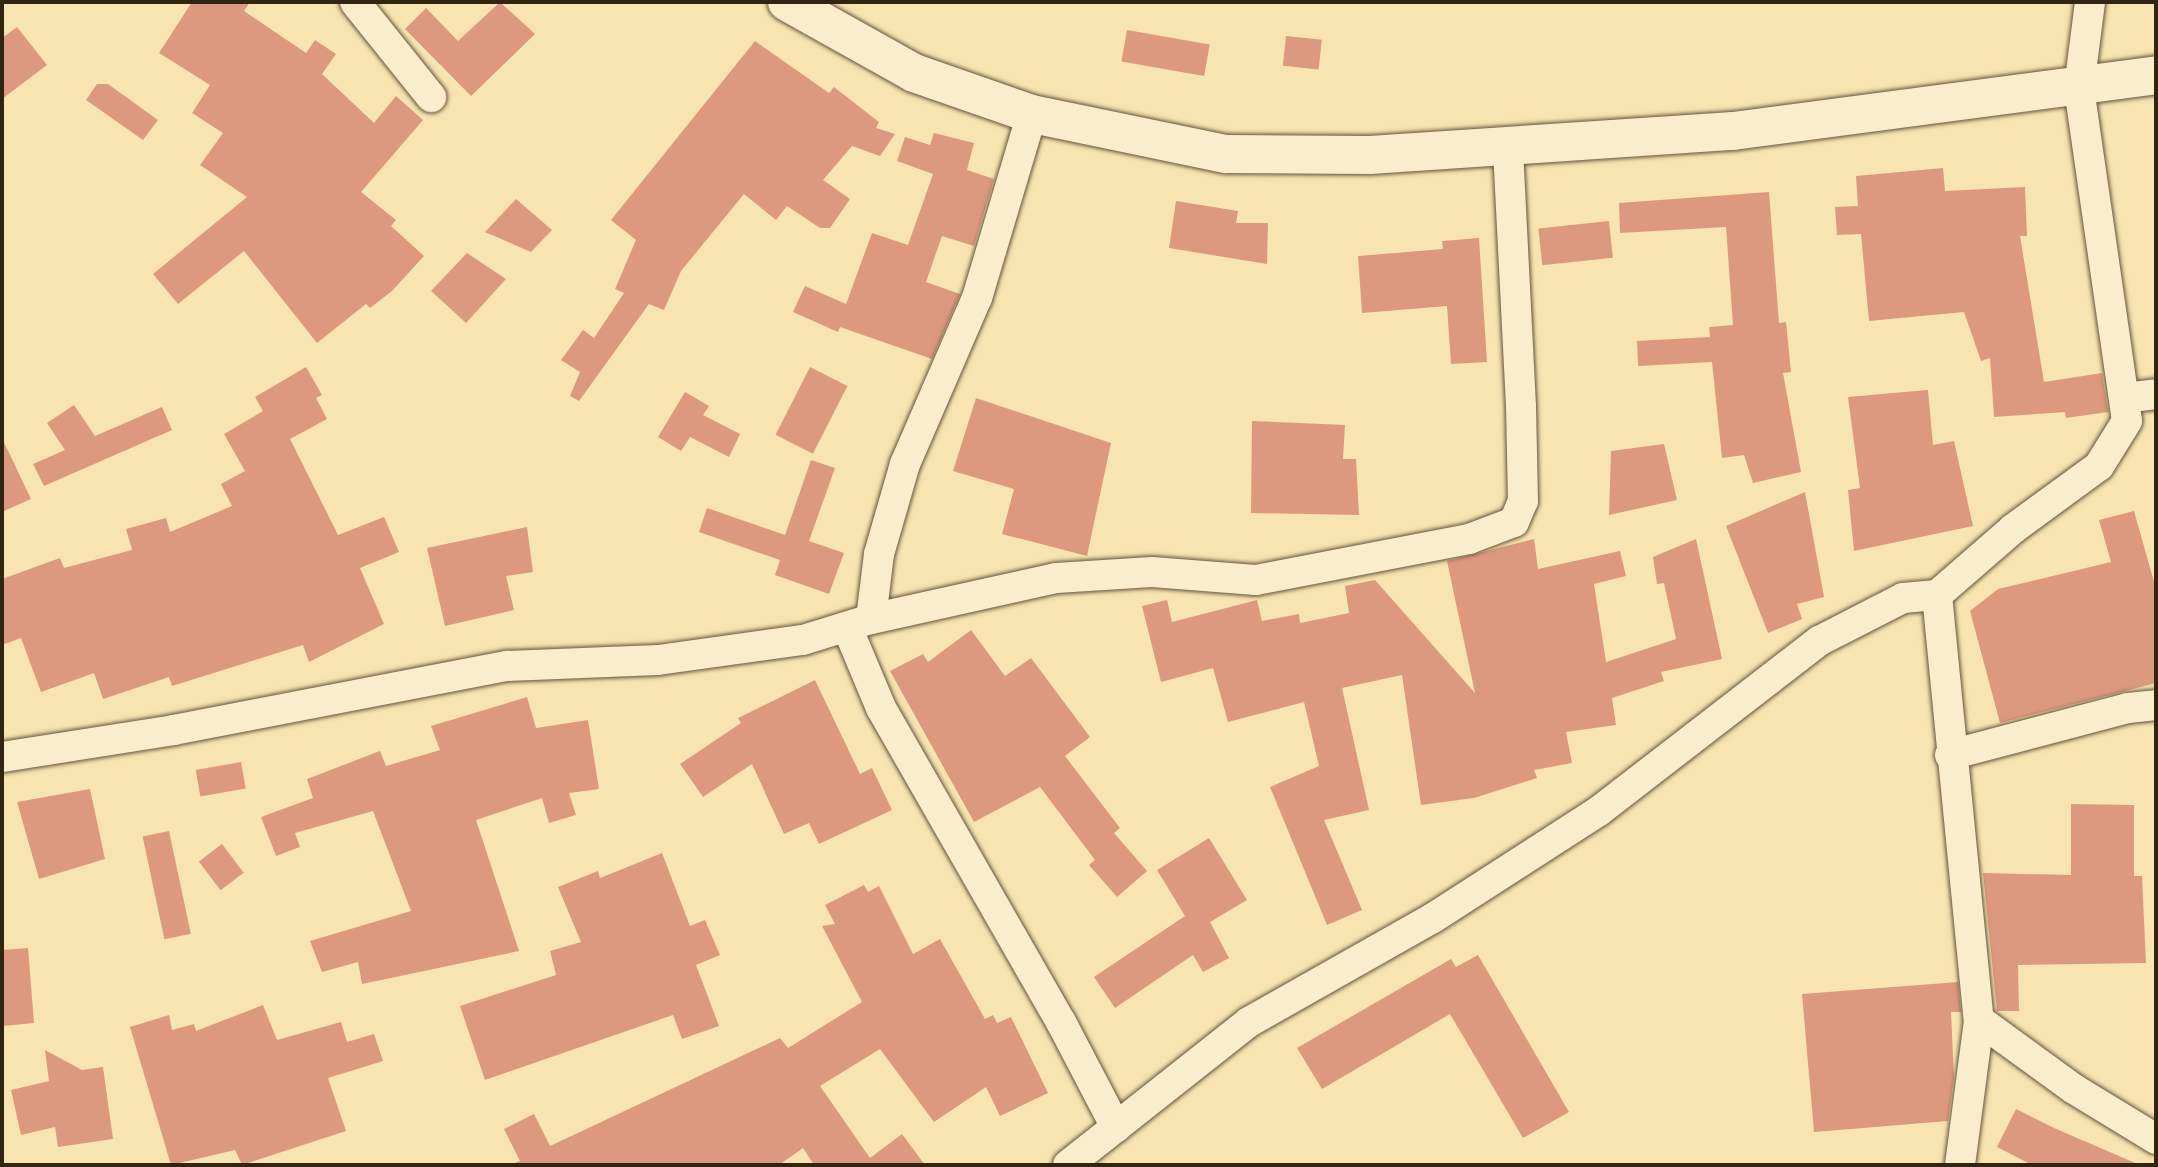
<!DOCTYPE html>
<style>
body{margin:0}
#map{position:relative;width:2158px;height:1167px;overflow:hidden;background:#f8e4b1;font-family:"IM FELL French Canon",serif}
div>[style]{position:absolute}
.building>*{inset:0;background:#dd997f;transform-origin:0 0}
.roads{filter:drop-shadow(0 0 2px #63543a) drop-shadow(0 0 2px #63543a)}
.street>*{height:30px;margin:-15px;padding:0 15px;transform-origin:15px;border-radius:15px;background:#faedcc}
.secondary>*{height:38px;margin:-19px;padding:0 19px;transform-origin:19px;border-radius:19px;background:#faedcc}
span{translate:-50% -50%;white-space:nowrap;text-align:center;line-height:1.15;-webkit-text-stroke:5px #faedcc;paint-order:stroke}
.frame{position:absolute;inset:0;border:4px solid #312412;pointer-events:none}
</style>
<div id="map">
<div class="building">
<i style="clip-path:polygon(192px 2px,250px 2px,244px 11px,306px 53px,315px 40px,336px 54px,322px 74px,374px 123px,396px 96px,423px 120px,361px 192px,396px 220px,391px 226px,424px 256px,392px 291px,370px 308px,366px 304px,317px 343px,244px 251px,178px 304px,153px 274px,247px 197px,200px 165px,223px 133px,192px 113px,210px 85px,159px 53px)"></i>
<i style="clip-path:polygon(500px 2px,535px 34px,471px 96px,405px 29px,426px 8px,458px 41px)"></i>
<i style="clip-path:polygon(17px 27px,47px 65px,2px 99px,2px 38px)"></i>
<i style="left:1127px;top:30px;width:84px;height:32px;rotate:10deg"></i>
<i style="left:1286px;top:36px;width:36px;height:30px;rotate:6deg"></i>
<i style="clip-path:polygon(755px 41px,829px 93px,834px 87px,879px 122px,876px 128px,895px 134px,880px 156px,852px 146px,823px 180px,850px 199px,830px 228px,820px 228px,787px 206px,776px 220px,744px 194px,681px 271px,664px 310px,649px 304px,579px 401px,570px 396px,580px 372px,561px 360px,583px 330px,594px 338px,624px 293px,615px 289px,636px 240px,611px 220px)"></i>
<i style="clip-path:polygon(97px 84px,108px 84px,158px 120px,143px 140px,86px 100px)"></i>
<i style="clip-path:polygon(934px 133px,974px 143px,967px 170px,994px 179px,974px 246px,942px 236px,926px 282px,960px 294px,932px 359px,840px 327px,838px 332px,793px 312px,805px 286px,846px 304px,872px 233px,908px 245px,933px 174px,897px 161px,905px 137px,930px 145px)"></i>
<i style="clip-path:polygon(1943px 168px,1945px 191px,2025px 187px,2027px 236px,2020px 236px,2044px 382px,2102px 373px,2108px 412px,2066px 418px,2065px 412px,1994px 417px,1990px 358px,1981px 361px,1964px 312px,1869px 321px,1861px 234px,1837px 235px,1835px 207px,1858px 206px,1856px 176px)"></i>
<i style="clip-path:polygon(1769px 192px,1779px 323px,1786px 322px,1791px 372px,1783px 373px,1801px 472px,1753px 483px,1744px 455px,1722px 458px,1712px 362px,1638px 366px,1637px 341px,1710px 337px,1709px 327px,1733px 325px,1726px 227px,1620px 233px,1619px 203px)"></i>
<i style="clip-path:polygon(516px 199px,552px 230px,531px 252px,485px 232px)"></i>
<i style="clip-path:polygon(1176px 201px,1238px 211px,1236px 223px,1268px 223px,1267px 264px,1169px 248px)"></i>
<i style="left:1609px;top:221px;width:37px;height:71px;rotate:84deg"></i>
<i style="clip-path:polygon(1479px 238px,1487px 362px,1451px 364px,1447px 306px,1362px 313px,1358px 256px,1443px 249px,1442px 241px)"></i>
<i style="clip-path:polygon(467px 253px,506px 279px,466px 323px,431px 291px)"></i>
<i style="clip-path:polygon(306px 367px,322px 395px,316px 398px,327px 419px,290px 439px,338px 535px,384px 517px,399px 552px,360px 568px,384px 624px,309px 662px,303px 645px,172px 686px,169px 677px,103px 699px,94px 673px,41px 692px,21px 638px,2px 645px,2px 579px,60px 558px,64px 568px,132px 550px,126px 529px,166px 518px,170px 532px,232px 506px,221px 484px,245px 471px,224px 434px,263px 411px,255px 397px)"></i>
<i style="left:810px;top:367px;width:42px;height:76px;rotate:27deg"></i>
<i style="clip-path:polygon(1928px 390px,1933px 445px,1954px 441px,1973px 526px,1854px 551px,1848px 490px,1860px 488px,1848px 397px)"></i>
<i style="clip-path:polygon(685px 392px,709px 406px,703px 415px,740px 434px,729px 457px,690px 437px,681px 451px,658px 437px)"></i>
<i style="clip-path:polygon(976px 398px,1111px 443px,1087px 556px,1002px 534px,1014px 489px,953px 471px)"></i>
<i style="clip-path:polygon(74px 405px,95px 436px,162px 407px,172px 430px,44px 486px,33px 464px,65px 450px,47px 423px)"></i>
<i style="clip-path:polygon(1252px 421px,1345px 425px,1343px 459px,1356px 459px,1359px 515px,1251px 513px)"></i>
<i style="clip-path:polygon(2px 438px,31px 499px,2px 512px)"></i>
<i style="clip-path:polygon(1664px 444px,1677px 500px,1609px 515px,1611px 451px)"></i>
<i style="clip-path:polygon(811px 460px,835px 468px,809px 541px,844px 553px,829px 594px,775px 575px,780px 560px,699px 532px,707px 508px,785px 535px)"></i>
<i style="clip-path:polygon(1805px 492px,1824px 597px,1797px 604px,1802px 619px,1768px 633px,1726px 526px)"></i>
<i style="clip-path:polygon(2134px 511px,2156px 589px,2156px 683px,2000px 723px,1970px 611px,1998px 589px,2111px 562px,2099px 520px)"></i>
<i style="clip-path:polygon(527px 527px,533px 572px,506px 576px,514px 610px,445px 626px,427px 548px)"></i>
<i style="clip-path:polygon(1534px 539px,1538px 569px,1620px 551px,1626px 576px,1594px 584px,1606px 662px,1676px 639px,1664px 583px,1657px 584px,1653px 557px,1696px 539px,1722px 659px,1661px 672px,1664px 681px,1612px 698px,1616px 725px,1566px 732px,1572px 763px,1534px 770px,1537px 778px,1474px 798px,1421px 805px,1402px 675px,1342px 688px,1369px 810px,1324px 820px,1362px 910px,1327px 925px,1270px 787px,1319px 766px,1304px 702px,1228px 722px,1213px 668px,1161px 682px,1142px 606px,1167px 600px,1172px 622px,1257px 600px,1262px 621px,1299px 614px,1300px 623px,1349px 613px,1345px 586px,1375px 580px,1475px 693px,1447px 561px)"></i>
<i style="clip-path:polygon(971px 630px,1005px 676px,1031px 658px,1090px 737px,1065px 756px,1120px 828px,1114px 833px,1147px 871px,1117px 897px,1089px 865px,1095px 860px,1040px 787px,974px 822px,890px 671px,923px 654px,928px 662px)"></i>
<i style="clip-path:polygon(815px 680px,860px 774px,872px 768px,892px 810px,819px 844px,809px 823px,784px 834px,752px 764px,703px 797px,680px 764px,741px 723px,738px 718px)"></i>
<i style="clip-path:polygon(527px 697px,536px 728px,588px 720px,599px 789px,569px 793px,576px 815px,549px 823px,542px 798px,476px 820px,519px 951px,362px 984px,358px 962px,322px 972px,310px 941px,411px 911px,373px 811px,295px 833px,300px 847px,276px 856px,261px 817px,313px 798px,307px 779px,380px 751px,386px 766px,440px 750px,431px 726px)"></i>
<i style="left:241px;top:762px;width:27px;height:46px;rotate:80deg"></i>
<i style="clip-path:polygon(90px 789px,105px 859px,39px 879px,17px 802px)"></i>
<i style="clip-path:polygon(2071px 804px,2134px 805px,2134px 876px,2142px 876px,2146px 963px,2018px 965px,2019px 1011px,1997px 1011px,1983px 873px,2071px 875px)"></i>
<i style="left:169px;top:831px;width:105px;height:27px;rotate:78deg"></i>
<i style="clip-path:polygon(1209px 838px,1247px 900px,1210px 922px,1229px 958px,1203px 972px,1193px 955px,1115px 1008px,1094px 977px,1185px 916px,1157px 870px)"></i>
<i style="left:222px;top:844px;width:36px;height:29px;rotate:53deg"></i>
<i style="clip-path:polygon(662px 853px,690px 926px,705px 920px,720px 955px,696px 965px,719px 1026px,682px 1039px,673px 1015px,485px 1080px,460px 1006px,556px 975px,550px 951px,581px 942px,558px 887px,598px 871px,600px 878px)"></i>
<i style="clip-path:polygon(864px 885px,868px 892px,879px 886px,913px 954px,940px 939px,985px 1019px,993px 1015px,997px 1023px,1011px 1017px,1048px 1093px,1000px 1116px,986px 1087px,934px 1122px,880px 1049px,820px 1086px,870px 1158px,902px 1134px,925px 1165px,814px 1165px,803px 1148px,779px 1165px,510px 1165px,520px 1161px,504px 1129px,534px 1114px,550px 1146px,780px 1038px,788px 1048px,862px 1002px,822px 926px,835px 924px,825px 905px)"></i>
<i style="clip-path:polygon(28px 948px,34px 1023px,3px 1026px,2px 950px)"></i>
<i style="clip-path:polygon(1478px 955px,1569px 1112px,1523px 1138px,1450px 1014px,1322px 1089px,1297px 1048px,1451px 959px,1456px 967px)"></i>
<i style="clip-path:polygon(1958px 982px,1961px 1012px,1951px 1012px,1954px 1077px,1948px 1121px,1814px 1132px,1802px 994px)"></i>
<i style="clip-path:polygon(263px 1005px,277px 1040px,341px 1022px,347px 1042px,374px 1034px,383px 1061px,328px 1078px,346px 1131px,242px 1165px,235px 1150px,171px 1165px,130px 1027px,169px 1015px,172px 1030px,194px 1024px,196px 1031px)"></i>
<i style="clip-path:polygon(45px 1050px,82px 1070px,103px 1067px,113px 1139px,58px 1147px,55px 1127px,21px 1135px,11px 1090px,49px 1081px)"></i>
<i style="clip-path:polygon(2016px 1109px,2054px 1128px,2140px 1165px,2032px 1165px,1997px 1147px)"></i>
</div>
<div class="roads">
<div class="street">
<i style="left:355px;top:2px;width:122px;rotate:51.3deg"></i>
<i style="left:2090px;top:2px;width:87px;rotate:97.3deg"></i>
<i style="left:2079px;top:88px;width:336px;rotate:81.8deg"></i>
<i style="left:2127px;top:421px;width:53px;rotate:121.9deg"></i>
<i style="left:2099px;top:466px;width:107px;rotate:143.8deg"></i>
<i style="left:2013px;top:529px;width:101px;rotate:139deg"></i>
<i style="left:1937px;top:595px;width:427px;rotate:84.4deg"></i>
<i style="left:1979px;top:1020px;width:117px;rotate:36deg"></i>
<i style="left:2074px;top:1089px;width:96px;rotate:31.4deg"></i>
<i style="left:2124px;top:398px;width:32px;rotate:-7deg"></i>
<i style="left:871px;top:619px;width:65px;rotate:-83deg"></i>
<i style="left:879px;top:554px;width:94px;rotate:-73.9deg"></i>
<i style="left:905px;top:464px;width:181px;rotate:-66.6deg"></i>
<i style="left:977px;top:298px;width:192px;rotate:-73.4deg"></i>
<i style="left:847px;top:627px;width:88px;rotate:67.2deg"></i>
<i style="left:881px;top:708px;width:362px;rotate:60.2deg"></i>
<i style="left:1061px;top:1022px;width:119px;rotate:62.4deg"></i>
<i style="left:1950px;top:755px;width:184px;rotate:-14.8deg"></i>
<i style="left:2128px;top:708px;width:28px;rotate:-6deg"></i>
<i style="left:2px;top:757px;width:174px;rotate:-8.9deg"></i>
<i style="left:174px;top:730px;width:339px;rotate:-10.9deg"></i>
<i style="left:507px;top:666px;width:151px;rotate:-2.3deg"></i>
<i style="left:658px;top:660px;width:146px;rotate:-7.9deg"></i>
<i style="left:803px;top:640px;width:71px;rotate:-17.2deg"></i>
<i style="left:871px;top:619px;width:189px;rotate:-12.5deg"></i>
<i style="left:1056px;top:578px;width:96px;rotate:-3.6deg"></i>
<i style="left:1152px;top:572px;width:104px;rotate:4.4deg"></i>
<i style="left:1256px;top:580px;width:217px;rotate:-10.9deg"></i>
<i style="left:1469px;top:539px;width:48px;rotate:-20.7deg"></i>
<i style="left:1514px;top:522px;width:23px;rotate:-67deg"></i>
<i style="left:1523px;top:501px;width:95px;rotate:-91.2deg"></i>
<i style="left:1521px;top:406px;width:258px;rotate:-92.9deg"></i>
<i style="left:1068px;top:1165px;width:231px;rotate:-38.3deg"></i>
<i style="left:1249px;top:1022px;width:211px;rotate:-29.5deg"></i>
<i style="left:1433px;top:918px;width:197px;rotate:-32.8deg"></i>
<i style="left:1599px;top:811px;width:278px;rotate:-37.7deg"></i>
<i style="left:1819px;top:641px;width:94px;rotate:-27.1deg"></i>
<i style="left:1903px;top:598px;width:34px;rotate:-5deg"></i>
<i style="left:1960px;top:1165px;width:146px;rotate:-82.5deg"></i>
</div>
<div class="secondary">
<i style="left:787px;top:2px;width:145px;rotate:29.2deg"></i>
<i style="left:914px;top:73px;width:125px;rotate:19.2deg"></i>
<i style="left:1032px;top:114px;width:198px;rotate:11.7deg"></i>
<i style="left:1226px;top:154px;width:144px;rotate:0.4deg"></i>
<i style="left:1370px;top:155px;width:364px;rotate:-3.8deg"></i>
<i style="left:1733px;top:131px;width:427px;rotate:-7.5deg"></i>
</div>
</div>
<div class="frame"></div>
</div>
